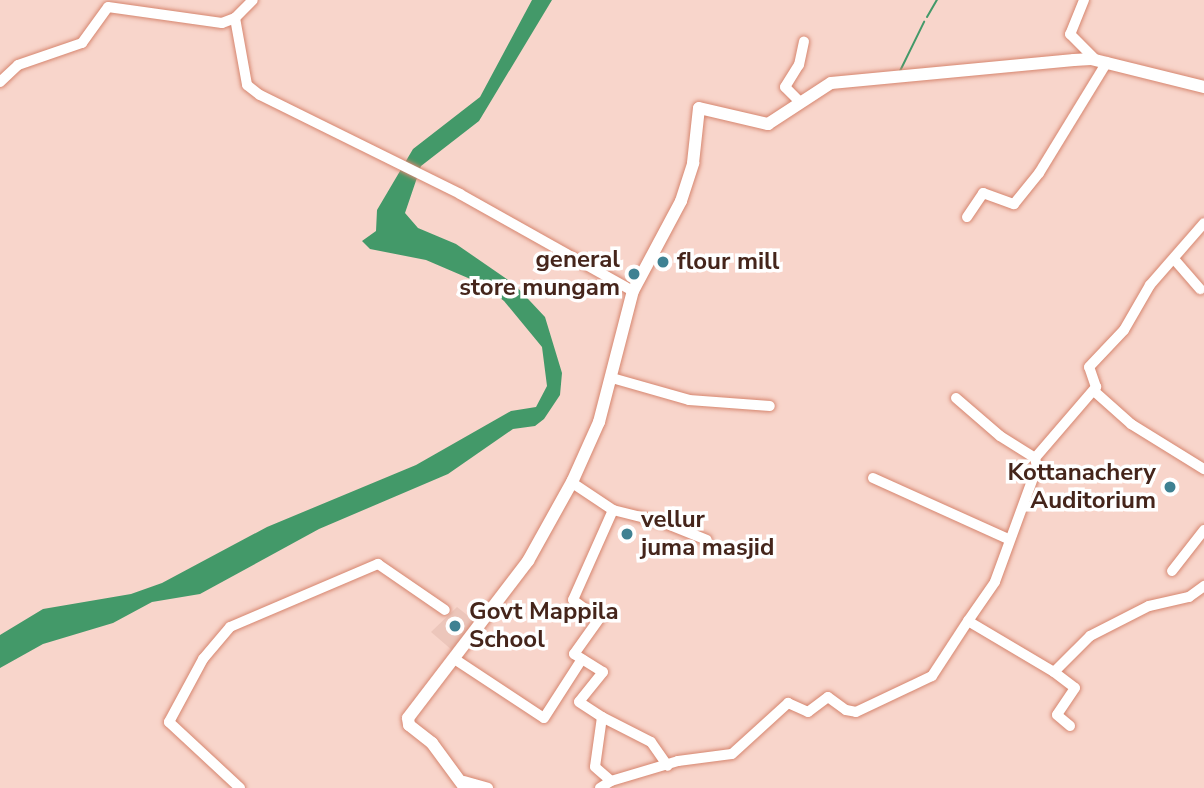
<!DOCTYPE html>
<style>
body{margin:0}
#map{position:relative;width:1204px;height:788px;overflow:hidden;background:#f8d5cb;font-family:"Nunito Sans",sans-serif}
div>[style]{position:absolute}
.built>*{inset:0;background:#ecc6bb}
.water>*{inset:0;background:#439969}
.stream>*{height:2px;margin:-1px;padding:0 1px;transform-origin:1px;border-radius:1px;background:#439969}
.roads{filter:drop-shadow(0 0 2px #d6866f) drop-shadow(0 0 2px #d6866f)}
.minor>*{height:10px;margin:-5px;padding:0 5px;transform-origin:5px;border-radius:5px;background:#fff}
.major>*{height:12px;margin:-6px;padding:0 6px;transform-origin:6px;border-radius:6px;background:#fff}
.dots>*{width:19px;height:19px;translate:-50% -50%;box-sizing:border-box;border:4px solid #fff;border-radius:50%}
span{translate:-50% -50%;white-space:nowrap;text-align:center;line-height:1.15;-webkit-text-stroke:7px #fff;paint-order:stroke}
.poi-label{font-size:24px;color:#45251b;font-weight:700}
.right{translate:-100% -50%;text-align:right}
.left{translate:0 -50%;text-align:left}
</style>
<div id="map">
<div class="built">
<i style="clip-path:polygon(457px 607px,476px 622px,453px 651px,431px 632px)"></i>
</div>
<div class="water">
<i style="clip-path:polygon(532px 0,552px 0,479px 121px,421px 166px,405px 213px,418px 228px,456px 244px,514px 284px,545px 317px,562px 373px,560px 395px,544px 419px,535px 426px,513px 429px,448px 474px,319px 529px,200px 594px,152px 602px,113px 623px,43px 644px,0 668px,0 635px,43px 609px,131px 594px,162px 583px,267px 527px,416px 465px,511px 411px,536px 407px,547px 386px,542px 347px,504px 301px,482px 284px,426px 260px,370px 249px,362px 241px,376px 231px,377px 210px,413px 149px,480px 97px)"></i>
</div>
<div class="stream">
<i style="left:927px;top:17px;width:20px;rotate:-60deg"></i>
<i style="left:900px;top:71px;width:55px;rotate:-63.9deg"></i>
</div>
<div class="roads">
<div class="minor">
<i style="left:1084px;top:0;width:37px;rotate:112deg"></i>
<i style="left:1070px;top:34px;width:37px;rotate:45deg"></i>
<i style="left:235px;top:18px;width:68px;rotate:79.8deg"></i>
<i style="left:247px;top:85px;width:16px;rotate:38deg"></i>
<i style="left:260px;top:95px;width:223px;rotate:26.3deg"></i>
<i style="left:460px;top:194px;width:198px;rotate:29.3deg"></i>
<i style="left:0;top:82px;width:25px;rotate:-43deg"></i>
<i style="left:18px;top:65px;width:68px;rotate:-19deg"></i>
<i style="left:82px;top:43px;width:44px;rotate:-54.2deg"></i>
<i style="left:108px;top:7px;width:115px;rotate:8deg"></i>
<i style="left:222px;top:23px;width:14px;rotate:-21deg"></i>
<i style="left:235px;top:18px;width:25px;rotate:-45deg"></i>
<i style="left:800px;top:102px;width:21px;rotate:-135deg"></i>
<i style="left:785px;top:87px;width:26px;rotate:-58deg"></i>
<i style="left:799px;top:65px;width:24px;rotate:-78deg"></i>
<i style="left:967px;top:217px;width:29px;rotate:-56deg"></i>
<i style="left:983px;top:193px;width:33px;rotate:20deg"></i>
<i style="left:1014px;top:204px;width:40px;rotate:-51deg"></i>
<i style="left:1039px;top:173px;width:130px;rotate:-58.5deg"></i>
<i style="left:1174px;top:259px;width:40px;rotate:49deg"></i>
<i style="left:612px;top:378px;width:80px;rotate:15.9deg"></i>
<i style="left:689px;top:400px;width:81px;rotate:4.2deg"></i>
<i style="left:1094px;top:391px;width:50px;rotate:41.7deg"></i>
<i style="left:1131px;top:424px;width:86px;rotate:31.7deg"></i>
<i style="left:956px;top:398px;width:58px;rotate:40.8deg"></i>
<i style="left:1000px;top:436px;width:41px;rotate:32.2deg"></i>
<i style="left:1035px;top:458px;width:9px;rotate:77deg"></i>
<i style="left:1037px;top:467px;width:122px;rotate:110.1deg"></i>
<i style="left:995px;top:582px;width:47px;rotate:124.7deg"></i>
<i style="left:968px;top:621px;width:100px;rotate:30.7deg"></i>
<i style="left:1054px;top:672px;width:51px;rotate:-45deg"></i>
<i style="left:1090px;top:636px;width:66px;rotate:-27deg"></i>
<i style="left:1149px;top:606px;width:41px;rotate:-12.7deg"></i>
<i style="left:1189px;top:597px;width:19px;rotate:-36deg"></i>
<i style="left:1035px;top:458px;width:94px;rotate:-49.3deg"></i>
<i style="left:1096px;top:387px;width:21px;rotate:-109deg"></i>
<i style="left:1089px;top:367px;width:51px;rotate:-46.6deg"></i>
<i style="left:1124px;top:330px;width:52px;rotate:-60deg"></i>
<i style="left:1150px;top:285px;width:82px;rotate:-48.9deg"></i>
<i style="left:873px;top:478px;width:148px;rotate:24.3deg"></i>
<i style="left:571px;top:482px;width:50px;rotate:33.7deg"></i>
<i style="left:613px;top:510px;width:98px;rotate:114deg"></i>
<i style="left:573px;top:600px;width:32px;rotate:36deg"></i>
<i style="left:599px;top:619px;width:43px;rotate:125.5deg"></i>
<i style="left:574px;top:654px;width:34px;rotate:32deg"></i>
<i style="left:603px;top:672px;width:38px;rotate:129deg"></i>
<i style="left:579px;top:702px;width:27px;rotate:33deg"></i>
<i style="left:602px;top:717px;width:50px;rotate:98deg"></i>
<i style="left:595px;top:767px;width:21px;rotate:41deg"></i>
<i style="left:611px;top:781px;width:13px;rotate:148deg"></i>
<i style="left:613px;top:510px;width:54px;rotate:14deg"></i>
<i style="left:665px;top:523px;width:45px;rotate:22deg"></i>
<i style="left:1172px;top:571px;width:52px;rotate:-52deg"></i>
<i style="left:456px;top:660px;width:105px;rotate:33.4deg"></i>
<i style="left:544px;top:718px;width:70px;rotate:-57.2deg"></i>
<i style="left:1054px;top:672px;width:26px;rotate:37deg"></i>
<i style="left:1075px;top:688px;width:32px;rotate:124deg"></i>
<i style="left:1057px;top:715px;width:17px;rotate:40deg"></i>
<i style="left:602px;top:717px;width:55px;rotate:27deg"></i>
<i style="left:651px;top:742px;width:29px;rotate:55deg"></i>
<i style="left:464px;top:781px;width:25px;rotate:16deg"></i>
<i style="left:611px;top:781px;width:70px;rotate:-16.6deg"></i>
<i style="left:678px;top:761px;width:54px;rotate:-7.4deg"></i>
<i style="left:732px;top:754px;width:76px;rotate:-42.3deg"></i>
<i style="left:788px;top:703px;width:22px;rotate:24deg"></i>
<i style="left:808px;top:712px;width:25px;rotate:-37deg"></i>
<i style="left:828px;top:697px;width:22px;rotate:36deg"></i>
<i style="left:846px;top:710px;width:10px;rotate:11deg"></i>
<i style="left:856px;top:712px;width:84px;rotate:-25.3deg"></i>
<i style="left:932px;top:676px;width:66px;rotate:-56.8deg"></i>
<i style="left:240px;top:788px;width:97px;rotate:-137.1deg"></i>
<i style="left:169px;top:722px;width:72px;rotate:-61.6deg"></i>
<i style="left:203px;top:659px;width:42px;rotate:-49.8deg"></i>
<i style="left:230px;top:627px;width:161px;rotate:-23.1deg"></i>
<i style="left:378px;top:564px;width:81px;rotate:34.5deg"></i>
</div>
<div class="major">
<i style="left:465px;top:788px;width:56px;rotate:-126.3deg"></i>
<i style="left:432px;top:743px;width:29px;rotate:-142deg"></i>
<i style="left:409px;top:725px;width:7px;rotate:-98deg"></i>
<i style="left:408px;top:718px;width:198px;rotate:-52.6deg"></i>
<i style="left:528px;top:561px;width:93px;rotate:-60.9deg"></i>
<i style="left:573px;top:480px;width:64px;rotate:-65.9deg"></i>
<i style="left:599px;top:422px;width:135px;rotate:-75.5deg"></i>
<i style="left:633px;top:291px;width:102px;rotate:-61.9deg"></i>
<i style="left:681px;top:201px;width:40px;rotate:-72deg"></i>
<i style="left:693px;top:163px;width:55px;rotate:-83.8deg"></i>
<i style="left:699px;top:108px;width:71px;rotate:13.1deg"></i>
<i style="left:768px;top:124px;width:75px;rotate:-33.1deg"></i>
<i style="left:831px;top:83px;width:244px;rotate:-5.4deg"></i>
<i style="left:1074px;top:60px;width:17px;rotate:-3deg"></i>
<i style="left:1091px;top:59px;width:116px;rotate:13.9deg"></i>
</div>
</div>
<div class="dots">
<i style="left:663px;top:262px;background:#3f8192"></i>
<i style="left:634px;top:274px;background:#3f8192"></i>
<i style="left:1170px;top:487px;background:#3f8192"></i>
<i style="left:627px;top:534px;background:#3f8192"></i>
<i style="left:455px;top:626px;background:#3f8192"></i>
</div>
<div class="poi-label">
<span class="right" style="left:620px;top:274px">general<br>store mungam</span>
<span class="left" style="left:677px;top:262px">flour mill</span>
<span class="right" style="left:1156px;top:487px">Kottanachery<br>Auditorium</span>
<span class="left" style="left:641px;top:534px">vellur<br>juma masjid</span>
<span class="left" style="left:469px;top:626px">Govt Mappila<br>School</span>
</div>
</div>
